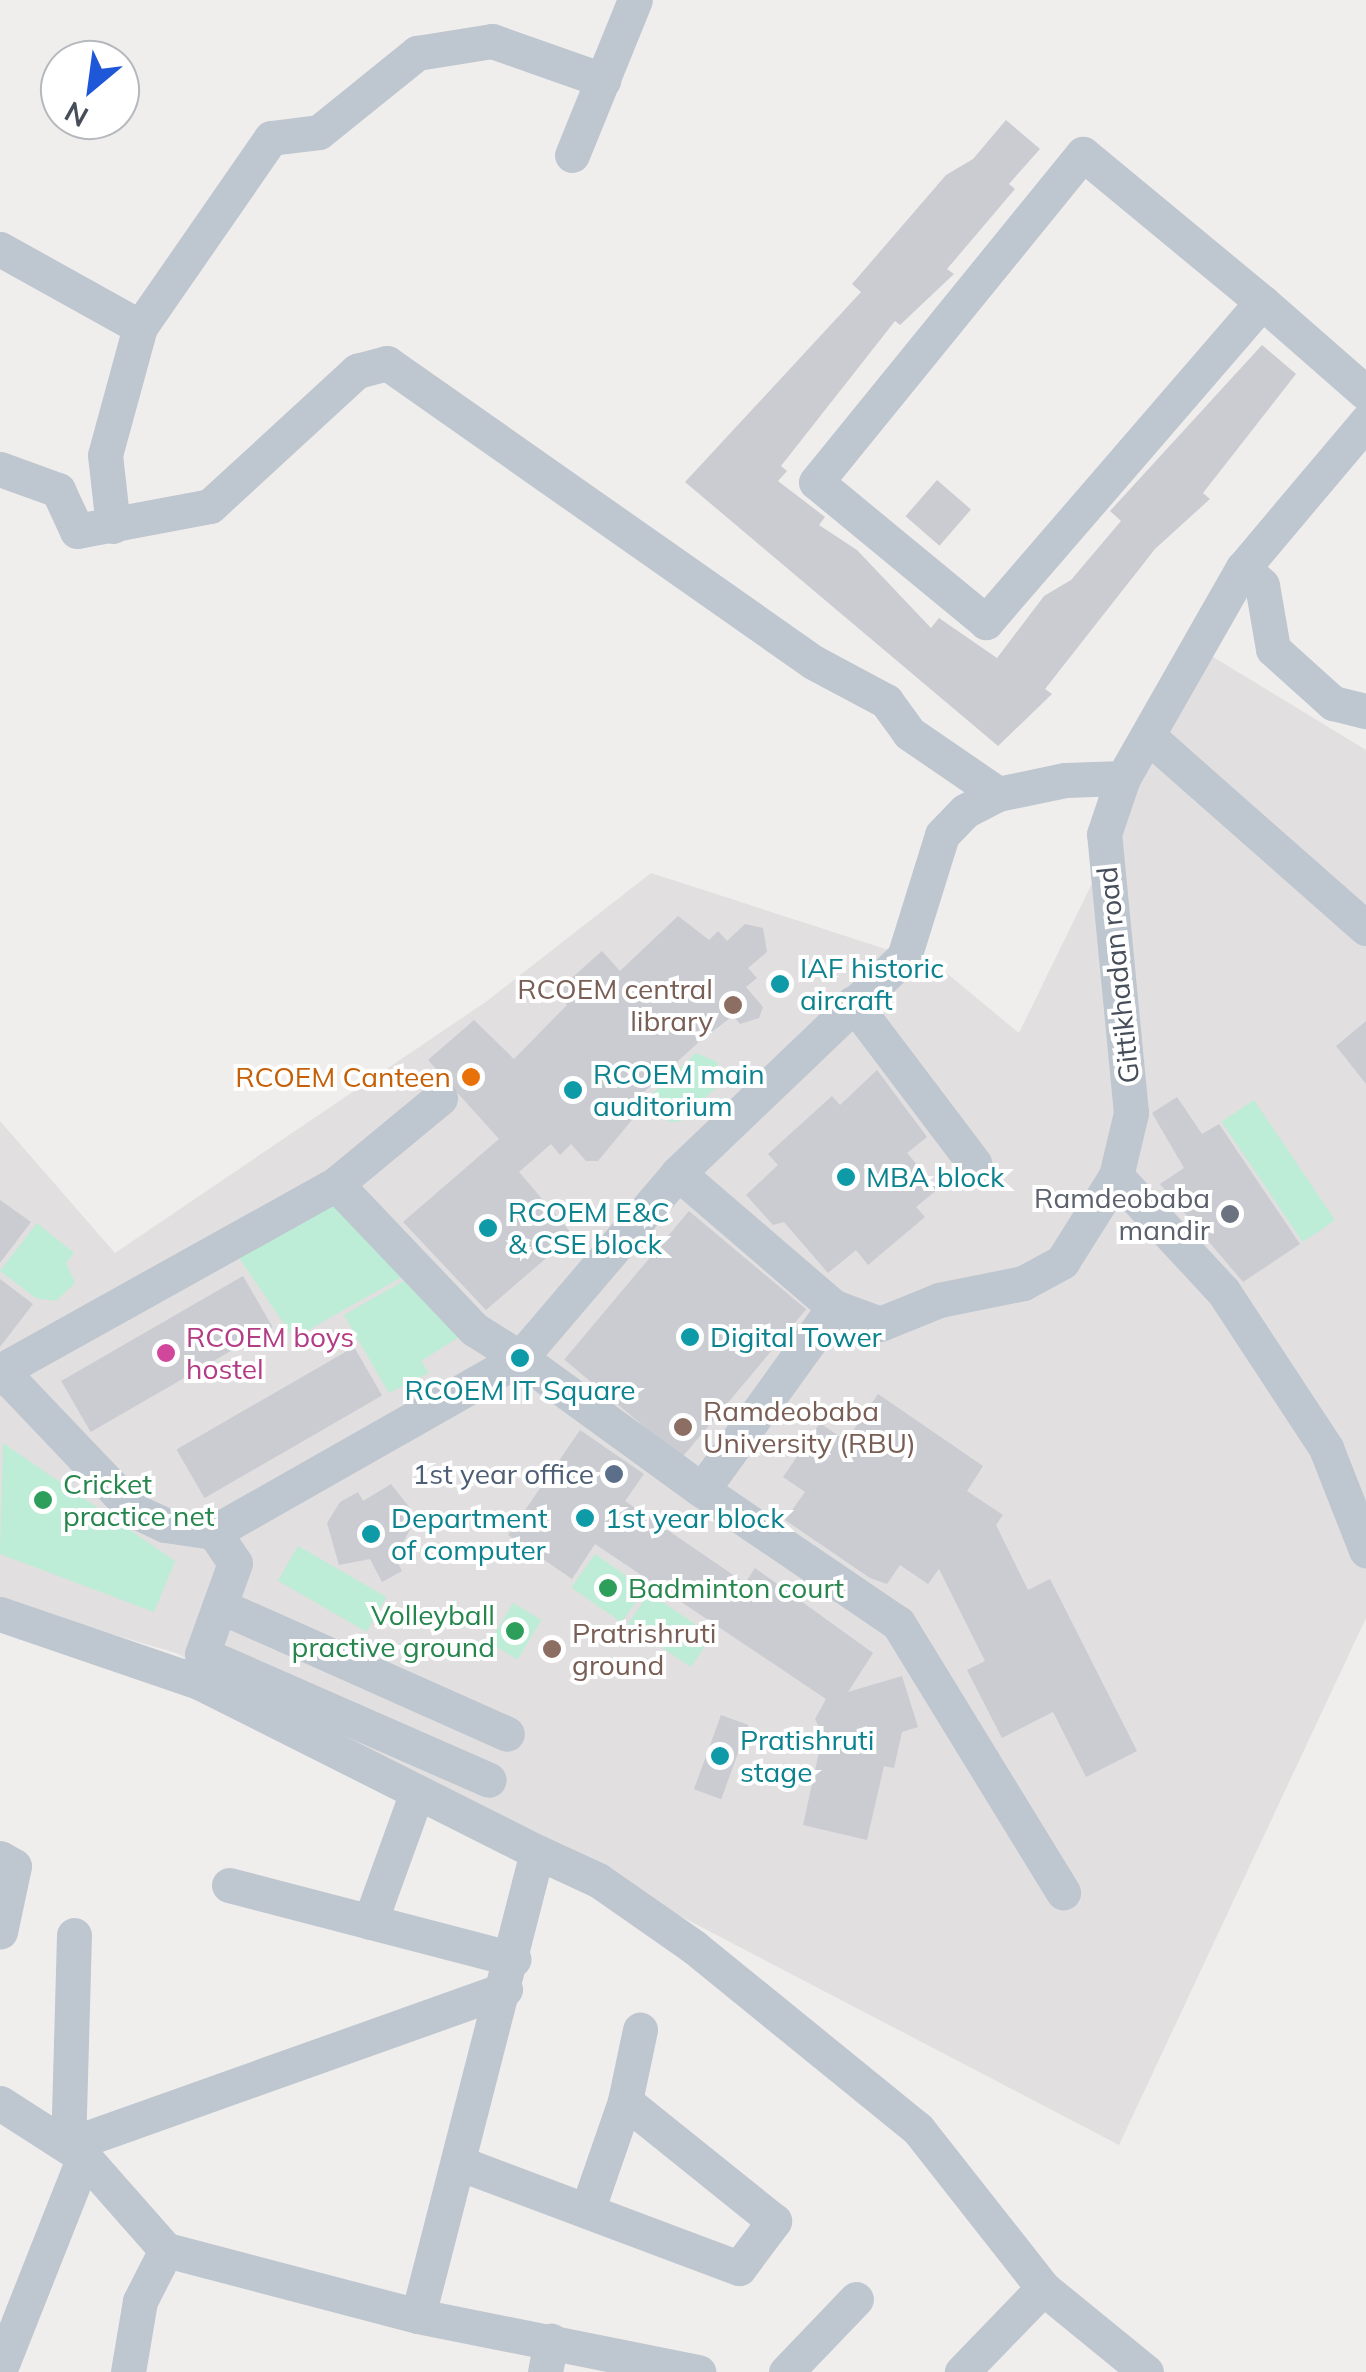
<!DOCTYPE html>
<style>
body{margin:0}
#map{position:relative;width:1366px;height:2372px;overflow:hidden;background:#f0eeed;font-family:Mulish,sans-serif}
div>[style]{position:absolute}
.education>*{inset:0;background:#e1dfdf}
.green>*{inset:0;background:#bdedd6;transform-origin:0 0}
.building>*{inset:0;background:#caccd2;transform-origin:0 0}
.minor>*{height:35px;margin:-17.5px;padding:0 17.5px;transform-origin:17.5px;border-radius:17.5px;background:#bec6cf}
.dots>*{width:28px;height:28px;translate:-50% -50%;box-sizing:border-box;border:5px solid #fff;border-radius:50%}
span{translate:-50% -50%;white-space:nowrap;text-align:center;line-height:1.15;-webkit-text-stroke:8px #fff;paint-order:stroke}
.culture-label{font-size:28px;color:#0d838f}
.left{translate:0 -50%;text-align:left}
.street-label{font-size:28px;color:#464e5a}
.education-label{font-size:28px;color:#785e54}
.right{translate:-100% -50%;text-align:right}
.food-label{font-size:28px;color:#c56008}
.worship-label{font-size:28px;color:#5b616d}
.hotel-label{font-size:28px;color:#b23c85}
.service-label{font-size:28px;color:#4e5e75}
.leisure-label{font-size:28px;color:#27864d}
.north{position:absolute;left:40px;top:40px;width:100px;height:100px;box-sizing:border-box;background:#fff;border:2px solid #b5b8bd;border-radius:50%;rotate:209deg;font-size:28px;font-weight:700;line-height:40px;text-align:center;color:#464e5a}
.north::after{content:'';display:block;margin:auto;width:35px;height:45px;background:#1f57d9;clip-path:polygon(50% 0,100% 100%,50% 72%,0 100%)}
</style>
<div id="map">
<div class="education">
<i style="clip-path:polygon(1205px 652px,1366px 750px,1366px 1618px,1119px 2145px,176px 1653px,0 1601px,0 1121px,115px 1253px,487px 1001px,651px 873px,938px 966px,1019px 1033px)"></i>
</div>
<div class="green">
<i style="clip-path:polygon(696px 1053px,717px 1062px,721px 1083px,679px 1122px,667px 1121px,652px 1094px)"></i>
<i style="left:1254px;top:1100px;width:145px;height:39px;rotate:56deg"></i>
<i style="clip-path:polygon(335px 1196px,402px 1277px,294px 1338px,233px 1249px)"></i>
<i style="clip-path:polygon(37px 1223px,74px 1253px,66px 1263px,75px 1283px,56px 1301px,36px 1298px,0 1271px)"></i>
<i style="clip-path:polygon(407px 1279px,459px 1337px,421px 1361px,429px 1373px,389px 1393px,344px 1315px)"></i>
<i style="clip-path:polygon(3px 1443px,175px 1561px,154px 1612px,0 1554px)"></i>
<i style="left:298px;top:1546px;width:102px;height:40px;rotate:30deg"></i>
<i style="left:595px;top:1554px;width:61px;height:41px;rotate:35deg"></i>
<i style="left:649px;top:1593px;width:76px;height:38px;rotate:34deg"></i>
<i style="left:513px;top:1603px;width:33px;height:46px;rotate:31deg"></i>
</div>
<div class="building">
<i style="clip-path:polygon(1006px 120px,1040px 149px,1009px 184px,1015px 189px,947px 269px,954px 274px,900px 325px,895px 321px,781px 466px,787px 471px,778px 481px,825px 517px,819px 525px,857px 550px,931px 628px,939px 618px,997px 658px,1044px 596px,1071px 580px,1121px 521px,1110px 511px,1262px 345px,1296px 374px,1203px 493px,1210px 499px,1155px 549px,1045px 689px,1052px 694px,998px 746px,685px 482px,861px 292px,852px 284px,946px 175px,973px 159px)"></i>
<i style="left:937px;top:480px;width:45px;height:48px;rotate:41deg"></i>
<i style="clip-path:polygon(678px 916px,709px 940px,718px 931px,727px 941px,745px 924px,763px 928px,767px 952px,748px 968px,757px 978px,746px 987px,763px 1007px,759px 1018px,740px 1024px,733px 1016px,701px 1040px,634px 1101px,641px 1109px,598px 1161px,586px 1161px,571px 1144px,560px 1155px,551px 1144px,519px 1172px,573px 1235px,486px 1310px,403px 1222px,499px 1139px,428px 1060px,474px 1020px,514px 1059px,567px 1005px,556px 992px,602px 951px,620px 971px)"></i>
<i style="clip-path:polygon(1366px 1021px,1366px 1084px,1336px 1046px)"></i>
<i style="clip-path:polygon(877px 1070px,927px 1137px,907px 1153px,938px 1189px,916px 1207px,925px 1217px,868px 1265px,856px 1250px,828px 1273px,784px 1222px,773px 1225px,746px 1195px,778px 1165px,768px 1154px,832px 1096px,840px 1105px)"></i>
<i style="clip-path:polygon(1177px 1097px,1202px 1134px,1219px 1124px,1300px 1244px,1243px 1282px,1160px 1184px,1184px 1168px,1152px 1113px)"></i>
<i style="clip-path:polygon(0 1200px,31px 1222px,0 1263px)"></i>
<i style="left:689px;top:1211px;width:153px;height:194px;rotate:40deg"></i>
<i style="left:243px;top:1276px;width:59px;height:210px;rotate:60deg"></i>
<i style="clip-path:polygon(0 1279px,33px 1304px,0 1347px)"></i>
<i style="left:354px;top:1347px;width:56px;height:205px;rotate:60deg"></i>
<i style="clip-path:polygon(878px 1394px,983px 1466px,967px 1491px,1003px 1515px,996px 1525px,1028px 1590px,1050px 1579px,1137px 1751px,1086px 1777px,1053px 1712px,1002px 1738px,967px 1670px,985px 1661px,939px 1569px,928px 1584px,900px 1565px,887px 1584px,870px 1578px,785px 1520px,805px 1492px,783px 1477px,820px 1423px,846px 1441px)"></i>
<i style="clip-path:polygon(580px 1430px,644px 1474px,625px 1501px,745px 1583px,755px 1568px,873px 1653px,848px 1692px,902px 1676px,918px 1727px,902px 1732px,894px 1768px,884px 1766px,867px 1840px,803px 1825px,823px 1734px,815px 1719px,826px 1699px,595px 1544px,572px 1579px,508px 1535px)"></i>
<i style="clip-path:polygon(391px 1484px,417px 1517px,395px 1557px,402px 1571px,382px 1582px,370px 1559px,339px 1565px,327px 1523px,340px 1502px,358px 1492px,363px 1501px)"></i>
<i style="left:721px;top:1715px;width:29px;height:79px;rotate:20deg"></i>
</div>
<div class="minor">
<i style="left:572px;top:155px;width:167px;rotate:-67.9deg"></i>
<i style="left:0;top:249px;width:160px;rotate:29.1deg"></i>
<i style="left:1262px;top:302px;width:423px;rotate:130.8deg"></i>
<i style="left:986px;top:622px;width:220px;rotate:-140.5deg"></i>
<i style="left:816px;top:482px;width:423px;rotate:-50.9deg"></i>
<i style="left:1083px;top:154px;width:232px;rotate:39.6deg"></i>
<i style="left:1262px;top:302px;width:138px;rotate:41.2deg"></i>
<i style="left:0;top:469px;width:62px;rotate:19.9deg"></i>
<i style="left:58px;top:490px;width:45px;rotate:65.1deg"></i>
<i style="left:77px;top:531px;width:135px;rotate:-10.6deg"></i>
<i style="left:210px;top:506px;width:200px;rotate:-42.6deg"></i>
<i style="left:357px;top:371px;width:31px;rotate:-15deg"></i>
<i style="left:387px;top:363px;width:520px;rotate:35.06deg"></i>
<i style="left:813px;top:662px;width:83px;rotate:28.1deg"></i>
<i style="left:886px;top:701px;width:39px;rotate:54deg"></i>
<i style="left:909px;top:733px;width:108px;rotate:34.4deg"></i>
<i style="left:113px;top:526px;width:71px;rotate:-96.4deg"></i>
<i style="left:105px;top:455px;width:133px;rotate:-74.7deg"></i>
<i style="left:140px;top:327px;width:230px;rotate:-55.3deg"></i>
<i style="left:271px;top:138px;width:48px;rotate:-7.1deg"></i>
<i style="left:319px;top:132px;width:126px;rotate:-38.9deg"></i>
<i style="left:417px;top:53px;width:76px;rotate:-9.1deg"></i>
<i style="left:492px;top:41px;width:118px;rotate:19.4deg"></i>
<i style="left:1243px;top:568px;width:25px;rotate:42deg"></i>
<i style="left:1262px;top:585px;width:65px;rotate:80.2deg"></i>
<i style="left:1273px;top:649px;width:81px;rotate:42deg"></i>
<i style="left:1333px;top:703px;width:34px;rotate:14deg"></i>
<i style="left:1149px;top:737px;width:289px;rotate:41.4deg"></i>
<i style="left:1123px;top:778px;width:58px;rotate:178deg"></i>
<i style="left:1065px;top:780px;width:68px;rotate:168.2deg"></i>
<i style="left:998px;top:794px;width:37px;rotate:153deg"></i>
<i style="left:965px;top:811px;width:33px;rotate:134deg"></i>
<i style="left:942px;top:835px;width:128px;rotate:107.3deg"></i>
<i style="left:904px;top:957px;width:313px;rotate:136.3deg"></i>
<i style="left:678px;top:1173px;width:243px;rotate:130.5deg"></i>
<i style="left:520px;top:1358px;width:54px;rotate:-147.8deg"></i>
<i style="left:474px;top:1329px;width:200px;rotate:-133.6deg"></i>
<i style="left:336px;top:1184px;width:372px;rotate:150.9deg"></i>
<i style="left:11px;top:1365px;width:17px;rotate:87deg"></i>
<i style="left:12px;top:1382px;width:178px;rotate:46.4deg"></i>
<i style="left:135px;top:1511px;width:33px;rotate:25deg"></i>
<i style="left:165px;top:1525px;width:49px;rotate:8.1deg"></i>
<i style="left:214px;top:1532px;width:352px;rotate:-29.6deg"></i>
<i style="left:520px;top:1358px;width:225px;rotate:36deg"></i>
<i style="left:702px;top:1490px;width:226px;rotate:-54.2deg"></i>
<i style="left:834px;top:1307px;width:49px;rotate:20.3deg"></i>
<i style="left:880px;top:1324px;width:64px;rotate:-22.1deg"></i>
<i style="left:939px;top:1300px;width:86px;rotate:-11.4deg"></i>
<i style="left:1023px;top:1283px;width:44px;rotate:-28.3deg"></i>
<i style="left:1062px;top:1262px;width:102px;rotate:-57.9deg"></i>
<i style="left:1116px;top:1176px;width:65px;rotate:-76.6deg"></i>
<i style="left:1131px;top:1113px;width:280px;rotate:-95.5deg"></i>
<i style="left:1104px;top:834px;width:59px;rotate:-71.3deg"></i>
<i style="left:1123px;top:778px;width:242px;rotate:-60.3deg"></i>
<i style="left:1243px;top:568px;width:191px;rotate:-49.9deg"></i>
<i style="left:853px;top:1003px;width:201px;rotate:52.9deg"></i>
<i style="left:678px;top:1173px;width:206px;rotate:40.7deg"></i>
<i style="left:1116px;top:1176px;width:157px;rotate:47.1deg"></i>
<i style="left:1223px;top:1291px;width:188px;rotate:56.7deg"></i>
<i style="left:1326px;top:1448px;width:110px;rotate:68.6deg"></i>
<i style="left:336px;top:1184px;width:135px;rotate:-39.6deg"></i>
<i style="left:702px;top:1490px;width:237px;rotate:34.2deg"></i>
<i style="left:898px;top:1623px;width:316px;rotate:58.5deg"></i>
<i style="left:214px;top:1532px;width:37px;rotate:56deg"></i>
<i style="left:235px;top:1563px;width:97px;rotate:109.9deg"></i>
<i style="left:202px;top:1654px;width:313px;rotate:23.7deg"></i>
<i style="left:220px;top:1606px;width:314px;rotate:24deg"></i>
<i style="left:0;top:1614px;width:210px;rotate:18.9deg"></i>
<i style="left:199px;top:1682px;width:378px;rotate:26.7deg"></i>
<i style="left:537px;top:1852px;width:479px;rotate:104.4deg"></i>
<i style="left:418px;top:2316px;width:260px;rotate:-165.3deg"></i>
<i style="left:537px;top:1852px;width:67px;rotate:24.7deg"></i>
<i style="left:598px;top:1880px;width:117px;rotate:34.9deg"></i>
<i style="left:694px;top:1947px;width:289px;rotate:39.1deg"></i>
<i style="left:918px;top:2129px;width:202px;rotate:51.8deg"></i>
<i style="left:1043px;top:2288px;width:117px;rotate:134deg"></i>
<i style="left:0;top:1858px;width:16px;rotate:30deg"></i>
<i style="left:14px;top:1866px;width:67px;rotate:102deg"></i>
<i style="left:229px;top:1885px;width:294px;rotate:14.6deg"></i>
<i style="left:370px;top:1922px;width:138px;rotate:-70.1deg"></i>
<i style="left:74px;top:1935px;width:210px;rotate:91.6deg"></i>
<i style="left:68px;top:2145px;width:464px;rotate:-19.6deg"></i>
<i style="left:0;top:2103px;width:100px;rotate:32.7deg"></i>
<i style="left:84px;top:2157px;width:124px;rotate:48.6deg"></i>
<i style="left:166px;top:2250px;width:57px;rotate:117deg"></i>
<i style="left:140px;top:2301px;width:72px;rotate:99.6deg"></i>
<i style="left:459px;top:2163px;width:299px;rotate:20.6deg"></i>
<i style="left:739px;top:2268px;width:59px;rotate:-53.3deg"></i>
<i style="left:774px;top:2221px;width:191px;rotate:-141.2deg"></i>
<i style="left:625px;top:2101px;width:73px;rotate:-78.1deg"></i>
<i style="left:587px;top:2211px;width:116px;rotate:-70.9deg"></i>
<i style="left:1043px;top:2288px;width:133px;rotate:39.2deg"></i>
<i style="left:418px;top:2316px;width:286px;rotate:11.3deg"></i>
<i style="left:0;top:2369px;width:228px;rotate:-68.4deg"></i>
<i style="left:545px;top:2372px;width:32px;rotate:-79deg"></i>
<i style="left:786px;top:2372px;width:101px;rotate:-46.2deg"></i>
</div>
<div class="dots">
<i style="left:780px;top:984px;background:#0f9aa8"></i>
<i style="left:733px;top:1005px;background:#8d6e63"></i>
<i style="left:471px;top:1077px;background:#e8710a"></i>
<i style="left:573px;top:1090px;background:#0f9aa8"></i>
<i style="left:846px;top:1177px;background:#0f9aa8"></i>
<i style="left:1230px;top:1214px;background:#6b7280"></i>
<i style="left:488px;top:1228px;background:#0f9aa8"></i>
<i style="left:690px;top:1337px;background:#0f9aa8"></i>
<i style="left:166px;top:1353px;background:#d1479c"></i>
<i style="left:520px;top:1358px;background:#0f9aa8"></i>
<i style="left:683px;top:1427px;background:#8d6e63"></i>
<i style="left:614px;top:1474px;background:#5c6f8a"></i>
<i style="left:43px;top:1500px;background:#2e9e5b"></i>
<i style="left:585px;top:1518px;background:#0f9aa8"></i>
<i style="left:371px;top:1534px;background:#0f9aa8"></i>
<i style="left:608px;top:1588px;background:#2e9e5b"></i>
<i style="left:515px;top:1631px;background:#2e9e5b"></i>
<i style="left:552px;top:1649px;background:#8d6e63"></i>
<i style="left:720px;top:1756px;background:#0f9aa8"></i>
</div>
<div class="culture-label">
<span class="left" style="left:800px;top:984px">IAF historic<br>aircraft</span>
<span class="left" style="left:593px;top:1090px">RCOEM main<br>auditorium</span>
<span class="left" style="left:866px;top:1177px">MBA block</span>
<span class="left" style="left:508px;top:1228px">RCOEM E&amp;C<br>&amp; CSE block</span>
<span class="left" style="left:710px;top:1337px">Digital Tower</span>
<span style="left:520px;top:1390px">RCOEM IT Square</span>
<span class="left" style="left:391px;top:1534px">Department<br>of computer</span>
<span class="left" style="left:605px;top:1518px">1st year block</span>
<span class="left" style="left:740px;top:1756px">Pratishruti<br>stage</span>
</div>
<div class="street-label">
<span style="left:1118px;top:975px;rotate:-96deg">Gittikhadan road</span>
</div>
<div class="education-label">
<span class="right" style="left:713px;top:1005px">RCOEM central<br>library</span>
<span class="left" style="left:703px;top:1427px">Ramdeobaba<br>University (RBU)</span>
<span class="left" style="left:572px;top:1649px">Pratrishruti<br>ground</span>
</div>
<div class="food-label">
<span class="right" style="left:451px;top:1077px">RCOEM Canteen</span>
</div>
<div class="worship-label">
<span class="right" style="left:1210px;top:1214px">Ramdeobaba<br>mandir</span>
</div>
<div class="hotel-label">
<span class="left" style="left:186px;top:1353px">RCOEM boys<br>hostel</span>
</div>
<div class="service-label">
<span class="right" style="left:594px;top:1474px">1st year office</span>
</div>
<div class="leisure-label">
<span class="left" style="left:63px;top:1500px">Cricket<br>practice net</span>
<span class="left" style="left:628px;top:1588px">Badminton court</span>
<span class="right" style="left:495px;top:1631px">Volleyball<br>practive ground</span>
</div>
<div class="north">N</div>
</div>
